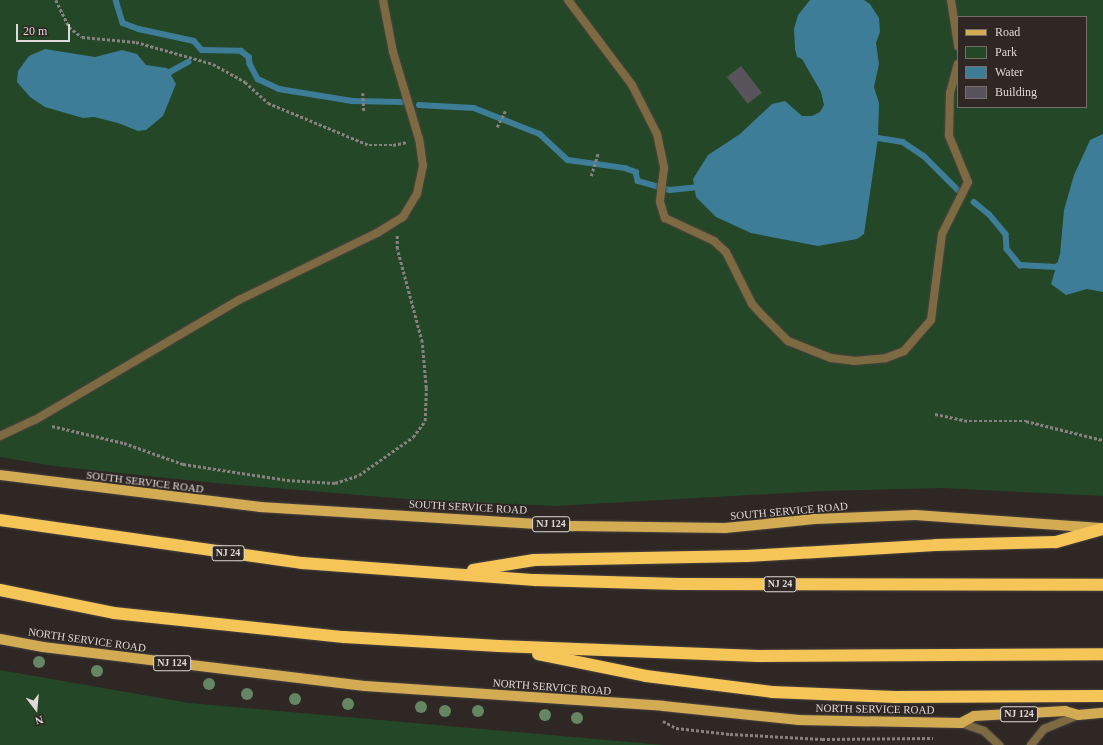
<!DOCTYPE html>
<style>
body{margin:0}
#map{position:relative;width:1103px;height:745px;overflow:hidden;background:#2e2724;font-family:"Times New Roman",serif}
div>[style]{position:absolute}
.green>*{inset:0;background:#244727}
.water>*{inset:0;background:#3d7d97}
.stream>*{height:5.5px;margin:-2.75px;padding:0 2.75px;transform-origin:2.75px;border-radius:2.75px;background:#3d7d97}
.building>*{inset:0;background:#59545b;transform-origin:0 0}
.path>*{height:2.5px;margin-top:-1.25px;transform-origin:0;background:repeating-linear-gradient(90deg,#87817f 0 3px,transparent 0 5px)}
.roads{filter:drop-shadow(0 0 1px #4a4441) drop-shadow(0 0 1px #4a4441)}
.lane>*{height:8px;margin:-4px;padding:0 4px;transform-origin:4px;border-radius:4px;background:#7e6a42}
.street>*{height:8px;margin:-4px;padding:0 4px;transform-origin:4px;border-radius:4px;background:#7e6a42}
.primary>*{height:10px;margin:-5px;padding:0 5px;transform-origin:5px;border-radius:5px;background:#d3ab53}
.highway>*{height:12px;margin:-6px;padding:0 6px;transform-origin:6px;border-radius:6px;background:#f6c558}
.trees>*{width:12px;height:12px;margin:-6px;border-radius:50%;background:#658663}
span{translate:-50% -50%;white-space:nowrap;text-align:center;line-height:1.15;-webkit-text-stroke:3px #2e2724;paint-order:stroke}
.shield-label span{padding:1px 3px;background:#2e2724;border:1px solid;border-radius:3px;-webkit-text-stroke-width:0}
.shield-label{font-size:10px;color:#dfdad8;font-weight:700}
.street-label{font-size:11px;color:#dfdad8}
.legend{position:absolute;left:957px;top:16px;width:130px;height:92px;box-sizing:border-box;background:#2e2724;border:1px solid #756f6c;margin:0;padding:5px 7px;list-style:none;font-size:12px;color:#dfdad8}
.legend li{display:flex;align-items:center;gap:8px;height:20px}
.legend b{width:20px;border:1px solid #756f6c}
.north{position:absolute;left:16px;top:689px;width:40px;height:40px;-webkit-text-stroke:3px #2e2724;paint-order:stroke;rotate:164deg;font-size:11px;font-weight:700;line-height:16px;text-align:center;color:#dfdad8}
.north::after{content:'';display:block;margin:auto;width:14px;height:18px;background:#dfdad8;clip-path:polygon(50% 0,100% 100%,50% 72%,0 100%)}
.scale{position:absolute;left:16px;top:24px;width:54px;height:18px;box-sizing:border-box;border:2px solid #dfdad8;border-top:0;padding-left:5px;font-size:12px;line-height:14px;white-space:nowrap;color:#dfdad8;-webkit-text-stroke:3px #2e2724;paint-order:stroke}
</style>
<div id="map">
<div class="green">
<i style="clip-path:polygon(evenodd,0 0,1103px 0,1103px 496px,942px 488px,824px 491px,554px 506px,406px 499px,215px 483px,54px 466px,0 457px,0 0,958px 17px,1086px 17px,1086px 107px,958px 107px,958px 17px)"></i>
<i style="clip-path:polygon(0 670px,189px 703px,664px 745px,0 745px)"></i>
</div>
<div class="water">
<i style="clip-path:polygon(810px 0,864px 0,870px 4px,879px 18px,880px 32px,876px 43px,879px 64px,874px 87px,879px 103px,878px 138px,864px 234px,857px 239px,818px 246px,751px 233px,716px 217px,696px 197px,693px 179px,708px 155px,740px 134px,772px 104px,785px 101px,802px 116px,812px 116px,820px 112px,824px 105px,821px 92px,802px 59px,797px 57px,795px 49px,794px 29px,798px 15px)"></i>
<i style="clip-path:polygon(45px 49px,95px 57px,122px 50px,137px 54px,146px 65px,167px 68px,176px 84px,163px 116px,146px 130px,138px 131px,118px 123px,94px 117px,83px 118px,45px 107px,30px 97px,17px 82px,18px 71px,29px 56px)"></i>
<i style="clip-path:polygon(1103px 134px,1103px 292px,1087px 289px,1066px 295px,1051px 284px,1060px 254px,1064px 210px,1074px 175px,1090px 140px)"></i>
</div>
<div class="stream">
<i style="left:116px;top:0;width:24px;rotate:73deg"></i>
<i style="left:123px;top:23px;width:17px;rotate:21deg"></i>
<i style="left:139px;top:29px;width:56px;rotate:12.3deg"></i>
<i style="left:194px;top:41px;width:12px;rotate:48deg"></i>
<i style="left:202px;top:50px;width:39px;rotate:1deg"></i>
<i style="left:241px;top:51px;width:10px;rotate:37deg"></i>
<i style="left:249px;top:57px;width:7px;rotate:82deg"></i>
<i style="left:250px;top:64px;width:17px;rotate:62deg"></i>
<i style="left:258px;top:79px;width:23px;rotate:25deg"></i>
<i style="left:279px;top:89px;width:74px;rotate:9.3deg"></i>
<i style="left:352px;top:101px;width:50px;rotate:1.1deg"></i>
<i style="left:164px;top:72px;width:6px"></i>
<i style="left:170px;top:72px;width:21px;rotate:-29deg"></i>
<i style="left:419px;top:105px;width:55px;rotate:3.1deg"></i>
<i style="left:474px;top:108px;width:71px;rotate:21.5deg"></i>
<i style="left:540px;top:134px;width:38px;rotate:43deg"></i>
<i style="left:568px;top:160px;width:58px;rotate:8deg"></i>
<i style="left:625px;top:168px;width:12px;rotate:20deg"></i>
<i style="left:636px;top:172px;width:9px;rotate:77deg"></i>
<i style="left:638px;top:181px;width:33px;rotate:16deg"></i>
<i style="left:670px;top:190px;width:29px;rotate:-6deg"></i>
<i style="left:871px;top:139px;width:7px;rotate:-8deg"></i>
<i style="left:878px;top:138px;width:25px;rotate:9deg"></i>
<i style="left:903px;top:142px;width:25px;rotate:34deg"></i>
<i style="left:924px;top:156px;width:48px;rotate:45deg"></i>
<i style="left:974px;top:202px;width:19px;rotate:39deg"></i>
<i style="left:989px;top:214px;width:26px;rotate:50deg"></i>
<i style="left:1006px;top:234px;width:15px;rotate:86deg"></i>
<i style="left:1007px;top:249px;width:21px;rotate:51deg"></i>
<i style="left:1020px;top:265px;width:36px;rotate:3deg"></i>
<i style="left:1056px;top:267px;width:7px;rotate:-34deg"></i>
</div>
<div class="building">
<i style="left:741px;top:66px;width:34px;height:18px;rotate:52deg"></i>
</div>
<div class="path">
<i style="left:56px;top:0;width:30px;rotate:64deg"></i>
<i style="left:69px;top:27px;width:16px;rotate:38deg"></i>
<i style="left:82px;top:37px;width:54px;rotate:5.3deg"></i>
<i style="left:136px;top:42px;width:80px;rotate:15.9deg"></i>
<i style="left:213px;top:64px;width:37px;rotate:29deg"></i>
<i style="left:245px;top:82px;width:31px;rotate:42deg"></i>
<i style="left:268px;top:103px;width:109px;rotate:22.6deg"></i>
<i style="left:369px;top:145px;width:24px"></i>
<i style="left:393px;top:145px;width:14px;rotate:-12deg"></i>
<i style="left:363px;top:93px;width:18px;rotate:87deg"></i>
<i style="left:497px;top:127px;width:18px;rotate:-63deg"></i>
<i style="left:591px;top:176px;width:24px;rotate:-73deg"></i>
<i style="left:935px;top:414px;width:35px;rotate:12deg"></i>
<i style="left:969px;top:421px;width:57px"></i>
<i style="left:1026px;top:421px;width:79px;rotate:13.9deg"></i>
<i style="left:52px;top:426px;width:74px;rotate:13.3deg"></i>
<i style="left:124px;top:443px;width:63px;rotate:19.6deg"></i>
<i style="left:183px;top:464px;width:105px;rotate:8.7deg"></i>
<i style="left:287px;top:480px;width:48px;rotate:3.6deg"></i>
<i style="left:335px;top:483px;width:25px;rotate:-18deg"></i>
<i style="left:359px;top:475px;width:66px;rotate:-35.1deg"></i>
<i style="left:413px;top:437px;width:20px;rotate:-53deg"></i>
<i style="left:425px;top:421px;width:33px;rotate:-88deg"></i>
<i style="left:426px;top:388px;width:46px;rotate:-95deg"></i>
<i style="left:422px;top:342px;width:96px;rotate:-105deg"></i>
<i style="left:397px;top:249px;width:14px;rotate:-90deg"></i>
<i style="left:663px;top:721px;width:15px;rotate:28deg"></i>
<i style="left:676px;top:728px;width:54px;rotate:6.3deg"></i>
<i style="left:730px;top:734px;width:92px;rotate:3.1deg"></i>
<i style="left:822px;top:739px;width:111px;rotate:-0.5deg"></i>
</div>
<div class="roads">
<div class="lane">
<i style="left:568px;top:0;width:106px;rotate:53deg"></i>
<i style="left:632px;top:85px;width:55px;rotate:63deg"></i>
<i style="left:657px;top:134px;width:35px;rotate:78deg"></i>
<i style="left:664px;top:168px;width:34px;rotate:97deg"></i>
<i style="left:660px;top:202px;width:17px;rotate:73deg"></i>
<i style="left:665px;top:218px;width:54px;rotate:25.1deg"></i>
<i style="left:714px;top:241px;width:16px;rotate:43deg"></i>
<i style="left:726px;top:252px;width:58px;rotate:63.4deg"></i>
<i style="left:752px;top:304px;width:15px;rotate:48deg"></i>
<i style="left:762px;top:315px;width:37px;rotate:45deg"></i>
<i style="left:788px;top:341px;width:46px;rotate:21.6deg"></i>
<i style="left:831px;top:358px;width:23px;rotate:7deg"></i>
<i style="left:854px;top:361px;width:32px;rotate:-5deg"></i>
<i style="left:886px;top:358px;width:19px;rotate:-21deg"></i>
<i style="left:904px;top:351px;width:41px;rotate:-48.9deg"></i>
<i style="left:931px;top:320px;width:87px;rotate:-82.7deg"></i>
<i style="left:942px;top:234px;width:58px;rotate:-63.4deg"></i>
<i style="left:968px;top:182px;width:50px;rotate:-112.4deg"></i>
<i style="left:949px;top:136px;width:43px;rotate:-88.7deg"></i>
<i style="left:950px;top:93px;width:30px;rotate:-75deg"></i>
<i style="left:951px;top:0;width:47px;rotate:81.3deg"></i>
<i style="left:0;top:436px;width:38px;rotate:-25deg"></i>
<i style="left:35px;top:420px;width:237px;rotate:-30.5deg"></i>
<i style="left:239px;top:300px;width:153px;rotate:-25.9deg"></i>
<i style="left:377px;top:233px;width:31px;rotate:-32deg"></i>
<i style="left:403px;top:217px;width:27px;rotate:-59deg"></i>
<i style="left:417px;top:194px;width:29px;rotate:-78deg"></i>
<i style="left:423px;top:166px;width:27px;rotate:-98deg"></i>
<i style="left:419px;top:139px;width:91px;rotate:-106.6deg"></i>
<i style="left:393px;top:52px;width:53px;rotate:-100.9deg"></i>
</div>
<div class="street">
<i style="left:961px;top:723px;width:24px;rotate:19deg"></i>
<i style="left:984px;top:731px;width:21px;rotate:43deg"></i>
<i style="left:1031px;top:745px;width:21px;rotate:-51deg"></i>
<i style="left:1044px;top:729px;width:37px;rotate:-22deg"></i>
</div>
<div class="primary">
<i style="left:0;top:475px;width:262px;rotate:7deg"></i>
<i style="left:260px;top:507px;width:314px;rotate:3.5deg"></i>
<i style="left:573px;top:526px;width:152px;rotate:0.8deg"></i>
<i style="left:725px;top:528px;width:90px;rotate:-5.7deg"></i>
<i style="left:815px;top:519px;width:100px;rotate:-2.3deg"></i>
<i style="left:915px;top:515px;width:186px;rotate:4deg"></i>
<i style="left:0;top:639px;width:44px;rotate:10.5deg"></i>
<i style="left:43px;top:647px;width:324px;rotate:6.9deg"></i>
<i style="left:365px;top:686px;width:299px;rotate:3.8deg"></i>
<i style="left:663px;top:706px;width:137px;rotate:5.9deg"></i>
<i style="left:799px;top:720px;width:162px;rotate:1.1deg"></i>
<i style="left:961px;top:723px;width:15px;rotate:-28deg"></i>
<i style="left:974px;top:716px;width:91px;rotate:-3.1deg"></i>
<i style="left:1065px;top:711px;width:14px;rotate:17deg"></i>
<i style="left:1078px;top:715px;width:25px;rotate:-5deg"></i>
</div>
<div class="highway">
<i style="left:0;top:520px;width:305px;rotate:8.1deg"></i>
<i style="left:302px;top:563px;width:234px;rotate:4.2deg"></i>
<i style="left:535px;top:580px;width:144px;rotate:1.6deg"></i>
<i style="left:679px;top:584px;width:424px;rotate:0.1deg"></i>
<i style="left:473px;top:570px;width:62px;rotate:-9.3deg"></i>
<i style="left:534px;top:560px;width:213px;rotate:-1.1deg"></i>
<i style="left:747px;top:556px;width:189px;rotate:-3.3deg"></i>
<i style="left:936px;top:545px;width:120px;rotate:-1.4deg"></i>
<i style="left:1056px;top:542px;width:49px;rotate:-15.5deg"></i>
<i style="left:0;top:590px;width:116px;rotate:11.4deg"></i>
<i style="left:114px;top:613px;width:231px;rotate:6deg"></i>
<i style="left:344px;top:637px;width:155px;rotate:3.3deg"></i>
<i style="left:499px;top:646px;width:259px;rotate:2.2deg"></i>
<i style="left:758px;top:656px;width:345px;rotate:-0.3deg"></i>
<i style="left:538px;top:654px;width:110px;rotate:11.5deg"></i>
<i style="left:646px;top:676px;width:127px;rotate:7.2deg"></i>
<i style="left:772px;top:692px;width:123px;rotate:2.3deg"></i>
<i style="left:895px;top:697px;width:208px;rotate:-0.3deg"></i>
</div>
</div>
<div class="trees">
<i style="left:39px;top:662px"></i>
<i style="left:97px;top:671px"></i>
<i style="left:209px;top:684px"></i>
<i style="left:247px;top:694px"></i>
<i style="left:295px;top:699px"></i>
<i style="left:348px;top:704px"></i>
<i style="left:421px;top:707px"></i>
<i style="left:445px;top:711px"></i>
<i style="left:478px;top:711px"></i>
<i style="left:545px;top:715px"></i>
<i style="left:577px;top:718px"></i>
</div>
<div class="shield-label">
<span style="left:551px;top:524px">NJ 124</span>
<span style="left:228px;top:553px">NJ 24</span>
<span style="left:780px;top:584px">NJ 24</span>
<span style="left:172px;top:663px">NJ 124</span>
<span style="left:1019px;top:714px">NJ 124</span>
</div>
<div class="street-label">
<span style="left:145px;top:482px;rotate:7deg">SOUTH SERVICE ROAD</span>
<span style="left:468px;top:507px;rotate:3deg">SOUTH SERVICE ROAD</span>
<span style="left:789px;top:511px;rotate:-5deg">SOUTH SERVICE ROAD</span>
<span style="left:87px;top:640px;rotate:8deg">NORTH SERVICE ROAD</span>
<span style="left:552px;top:687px;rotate:4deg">NORTH SERVICE ROAD</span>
<span style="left:875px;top:709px;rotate:1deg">NORTH SERVICE ROAD</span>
</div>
<ul class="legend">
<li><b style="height:5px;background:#d3ab53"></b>Road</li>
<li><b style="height:11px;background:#244727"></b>Park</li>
<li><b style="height:11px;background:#3d7d97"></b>Water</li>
<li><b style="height:11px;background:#59545b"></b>Building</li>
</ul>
<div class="north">N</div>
<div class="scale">20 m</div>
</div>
